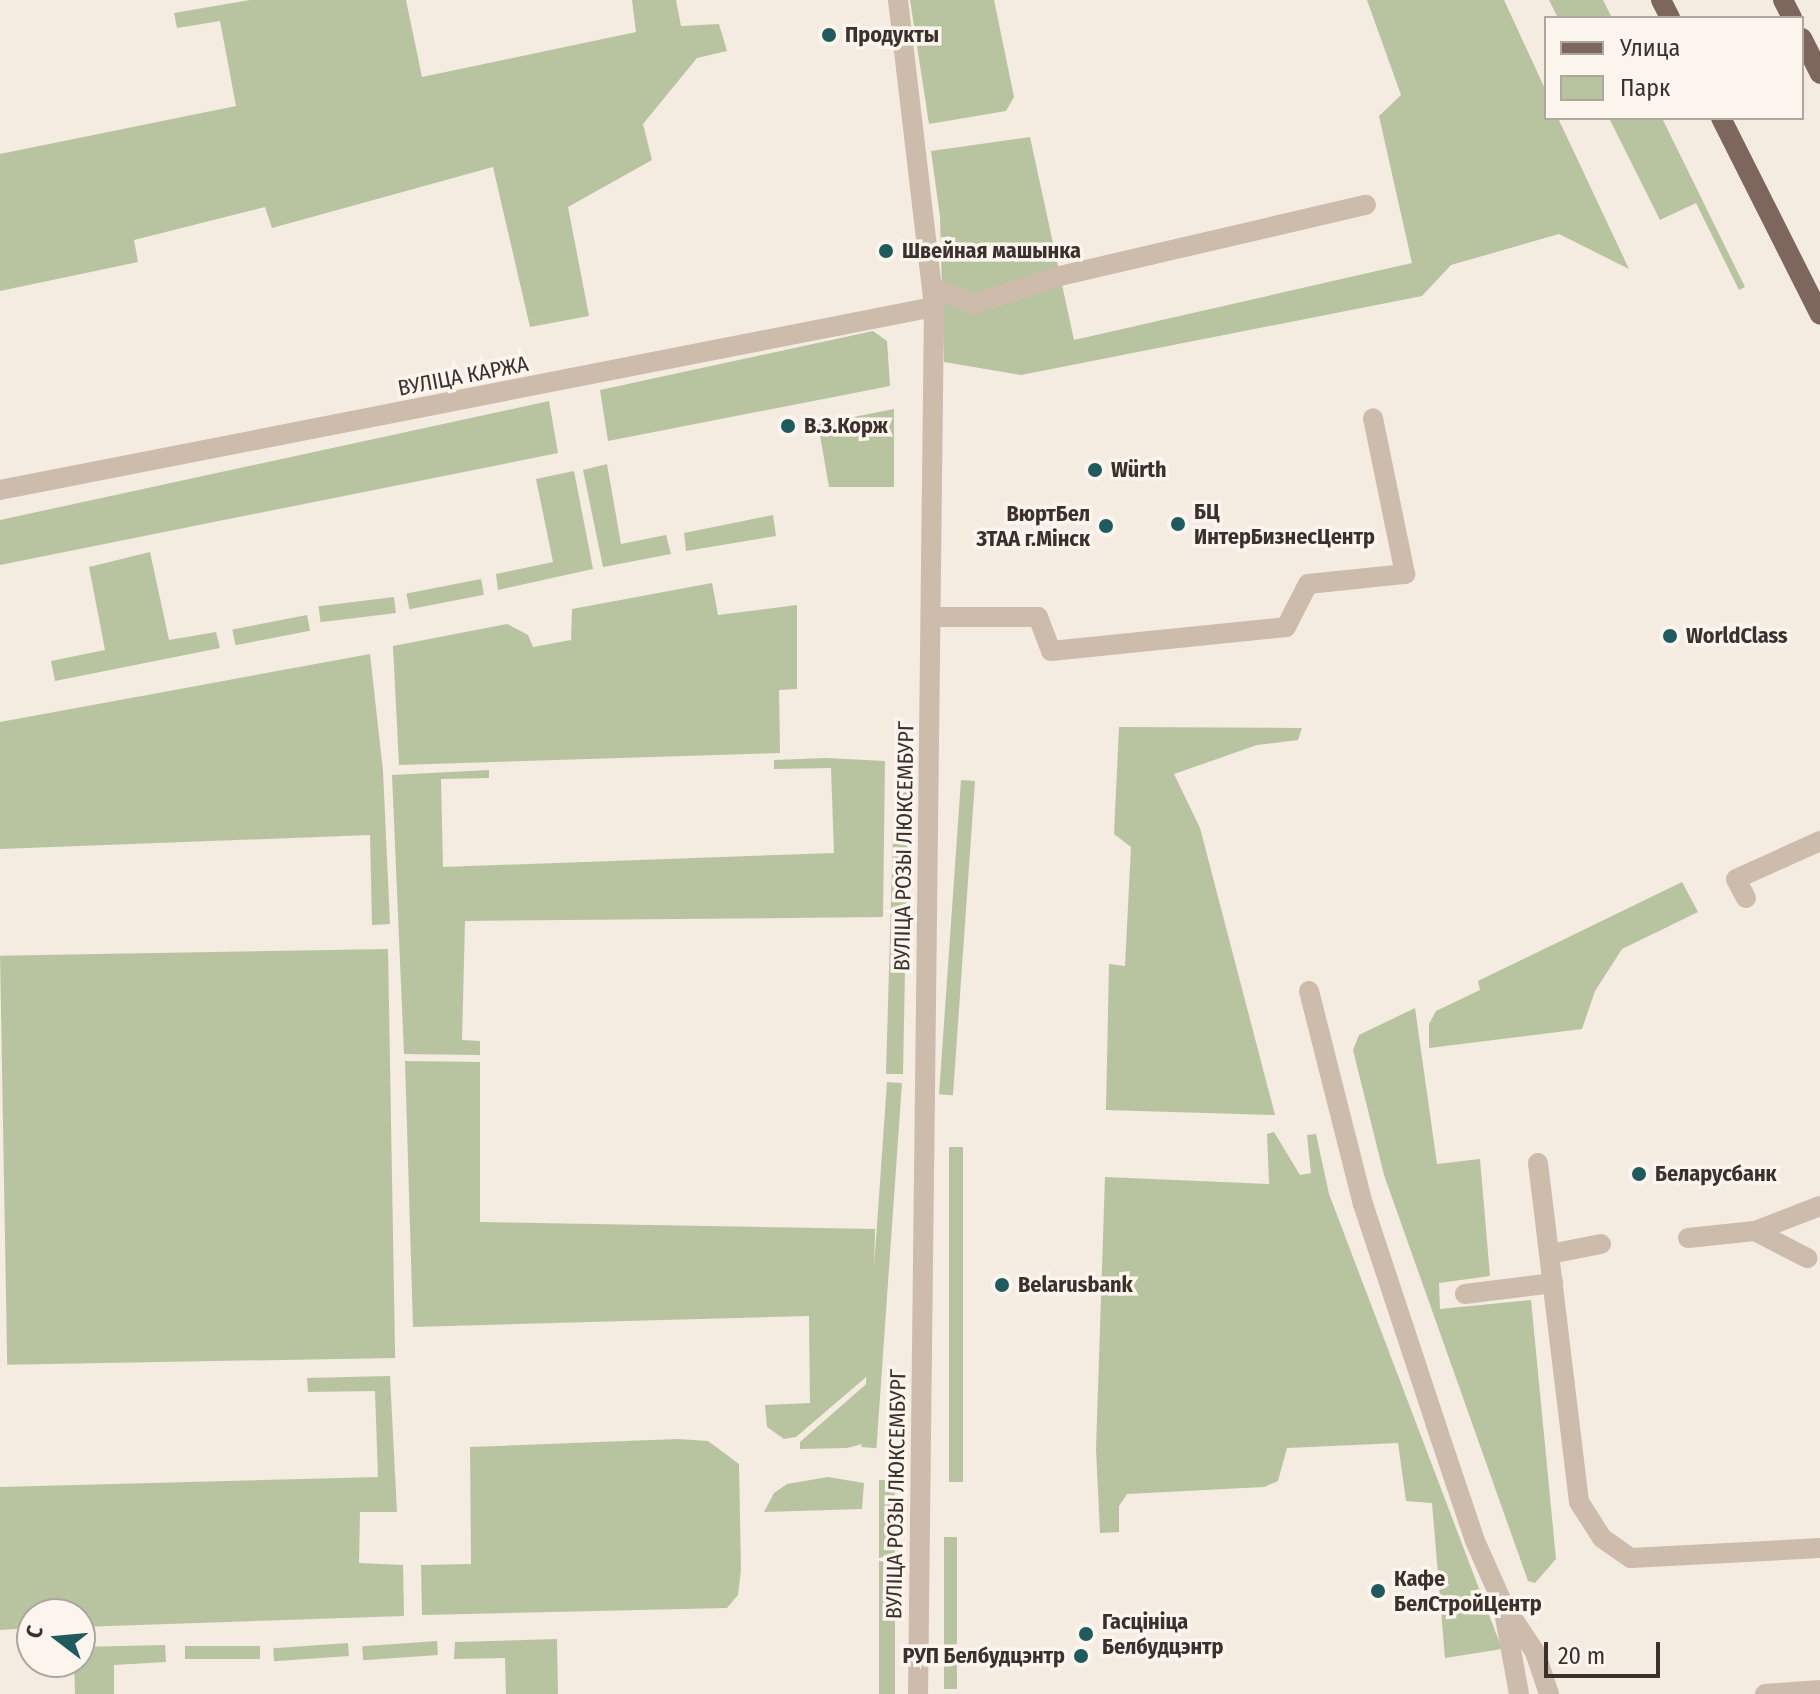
<!DOCTYPE html>
<meta charset="utf-8">
<style>
body{margin:0}
#map{position:relative;width:1820px;height:1694px;overflow:hidden;background:#f4ebe1;font-family:"Fira Sans Condensed",sans-serif}
div>[style]{position:absolute}
.green>*{inset:0;background:#b8c4a0;transform-origin:0 0}
.service>*{height:20px;margin:-10px;padding:0 10px;transform-origin:10px;border-radius:10px;background:#cdbbac}
.minor>*{height:20px;margin:-10px;padding:0 10px;transform-origin:10px;border-radius:10px;background:#cdbbac}
.tertiary>*{height:20px;margin:-10px;padding:0 10px;transform-origin:10px;border-radius:10px;background:#cdbbac}
.primary>*{height:20px;margin:-10px;padding:0 10px;transform-origin:10px;border-radius:10px;background:#7d675c}
.dots>*{width:22px;height:22px;translate:-50% -50%;box-sizing:border-box;border:4px solid #fbf5ee;border-radius:50%}
span{translate:-50% -50%;white-space:nowrap;text-align:center;line-height:1.15;-webkit-text-stroke:7px #fbf5ee;paint-order:stroke}
.poi-label{font-size:22px;color:#3b302b;font-weight:700}
.left{translate:0 -50%;text-align:left}
.right{translate:-100% -50%;text-align:right}
.street-label{font-size:22px;color:#3b302b}
.legend{position:absolute;left:1544px;top:16px;width:260px;height:104px;box-sizing:border-box;background:#fbf5ee;border:2px solid #aea6a0;margin:0;padding:10px 14px;list-style:none;font-size:24px;color:#3b302b}
.legend li{display:flex;align-items:center;gap:16px;height:40px}
.legend b{width:40px;border:2px solid #aea6a0}
.north{position:absolute;left:16px;top:1598px;width:80px;height:80px;box-sizing:border-box;background:#fbf5ee;border:2px solid #aea6a0;border-radius:50%;rotate:286deg;font-size:22px;font-weight:700;line-height:32px;text-align:center;color:#3b302b}
.north::after{content:'';display:block;margin:auto;width:28px;height:36px;background:#1f5a5e;clip-path:polygon(50% 0,100% 100%,50% 72%,0 100%)}
.scale{position:absolute;left:1544px;top:1642px;width:116px;height:36px;box-sizing:border-box;border:4px solid #3b302b;border-top:0;padding-left:10px;font-size:24px;line-height:28px;white-space:nowrap;color:#3b302b;-webkit-text-stroke:6px #fbf5ee;paint-order:stroke}
</style>
<div id="map">
<div class="green">
<i style="clip-path:polygon(250px 0,406px 0,422px 77px,636px 32px,632px 0,676px 0,681px 26px,719px 24px,727px 51px,697px 58px,643px 124px,652px 160px,568px 207px,589px 316px,530px 327px,493px 167px,272px 228px,265px 207px,134px 240px,138px 262px,0 291px,0 154px,236px 106px,220px 21px,177px 28px,174px 13px)"></i>
<i style="clip-path:polygon(910px 0,994px 0,1014px 97px,1006px 111px,929px 124px)"></i>
<i style="clip-path:polygon(1367px 0,1504px 0,1546px 91px,1546px 118px,1558px 118px,1629px 269px,1559px 234px,1451px 265px,1422px 296px,1021px 375px,944px 362px,940px 217px,931px 151px,1030px 137px,1074px 340px,1412px 263px,1379px 116px,1401px 95px)"></i>
<i style="clip-path:polygon(1549px 0,1603px 0,1612px 18px,1558px 18px)"></i>
<i style="clip-path:polygon(1609px 118px,1662px 118px,1745px 287px,1739px 290px,1696px 203px,1660px 220px)"></i>
<i style="clip-path:polygon(873px 331px,887px 341px,890px 386px,608px 441px,600px 390px)"></i>
<i style="clip-path:polygon(549px 401px,558px 453px,0 565px,0 520px)"></i>
<i style="clip-path:polygon(894px 409px,894px 487px,829px 487px,818px 424px)"></i>
<i style="clip-path:polygon(607px 464px,621px 544px,666px 535px,671px 554px,603px 567px,583px 470px)"></i>
<i style="clip-path:polygon(574px 471px,593px 569px,498px 590px,496px 574px,553px 562px,536px 479px)"></i>
<i style="clip-path:polygon(773px 515px,776px 536px,686px 551px,684px 533px)"></i>
<i style="clip-path:polygon(150px 552px,169px 640px,216px 632px,220px 648px,55px 681px,51px 661px,105px 650px,89px 567px)"></i>
<i style="left:481px;top:579px;width:16px;height:76px;rotate:79deg"></i>
<i style="clip-path:polygon(712px 583px,718px 615px,797px 605px,797px 689px,779px 690px,780px 753px,399px 765px,393px 646px,507px 624px,528px 635px,533px 647px,571px 640px,572px 609px)"></i>
<i style="left:394px;top:597px;width:16px;height:76px;rotate:83deg"></i>
<i style="left:307px;top:615px;width:16px;height:76px;rotate:79deg"></i>
<i style="clip-path:polygon(370px 654px,383px 771px,390px 924px,372px 925px,370px 835px,0 849px,0 722px)"></i>
<i style="clip-path:polygon(1119px 727px,1302px 728px,1298px 740px,1257px 745px,1174px 774px,1200px 828px,1275px 1115px,1106px 1110px,1109px 964px,1125px 966px,1131px 847px,1114px 834px)"></i>
<i style="clip-path:polygon(826px 758px,885px 761px,883px 917px,465px 921px,462px 1040px,480px 1041px,480px 1055px,404px 1054px,392px 775px,489px 770px,489px 778px,441px 779px,443px 867px,834px 853px,831px 768px,774px 769px,774px 760px)"></i>
<i style="clip-path:polygon(895px 761px,909px 762px,903px 1074px,886px 1074px)"></i>
<i style="left:961px;top:780px;width:14px;height:315px;rotate:4deg"></i>
<i style="clip-path:polygon(1682px 882px,1698px 912px,1622px 949px,1595px 991px,1582px 1029px,1429px 1048px,1429px 1024px,1436px 1011px,1480px 990px,1478px 981px)"></i>
<i style="left:388px;top:949px;width:409px;height:388px;rotate:89deg"></i>
<i style="clip-path:polygon(1415px 1008px,1437px 1164px,1480px 1159px,1490px 1276px,1439px 1283px,1440px 1309px,1531px 1300px,1556px 1559px,1535px 1583px,1528px 1581px,1384px 1175px,1353px 1050px,1359px 1035px)"></i>
<i style="clip-path:polygon(405px 1061px,480px 1062px,480px 1222px,875px 1229px,872px 1372px,796px 1437px,784px 1439px,767px 1427px,765px 1405px,810px 1403px,809px 1316px,413px 1327px)"></i>
<i style="left:887px;top:1082px;width:15px;height:366px;rotate:4deg"></i>
<i style="clip-path:polygon(1274px 1132px,1300px 1175px,1311px 1173px,1307px 1135px,1316px 1134px,1329px 1194px,1502px 1649px,1445px 1658px,1432px 1503px,1406px 1501px,1398px 1443px,1287px 1448px,1278px 1481px,1264px 1487px,1127px 1494px,1119px 1506px,1119px 1532px,1100px 1533px,1096px 1449px,1105px 1177px,1269px 1184px,1267px 1134px)"></i>
<i style="left:949px;top:1147px;width:14px;height:335px"></i>
<i style="clip-path:polygon(390px 1376px,397px 1512px,360px 1512px,359px 1563px,403px 1565px,404px 1616px,80px 1627px,80px 1614px,32px 1614px,32px 1628px,0 1630px,0 1487px,378px 1477px,375px 1391px,308px 1392px,307px 1378px)"></i>
<i style="clip-path:polygon(872px 1379px,870px 1442px,847px 1448px,800px 1449px,800px 1442px)"></i>
<i style="clip-path:polygon(678px 1439px,708px 1441px,739px 1464px,741px 1570px,738px 1595px,727px 1608px,422px 1615px,421px 1565px,471px 1564px,470px 1447px)"></i>
<i style="clip-path:polygon(828px 1477px,864px 1483px,862px 1509px,764px 1512px,774px 1493px,787px 1484px)"></i>
<i style="left:879px;top:1480px;width:16px;height:214px"></i>
<i style="left:957px;top:1537px;width:152px;height:13px;rotate:90deg"></i>
<i style="clip-path:polygon(557px 1639px,558px 1694px,506px 1694px,505px 1658px,454px 1659px,455px 1642px)"></i>
<i style="left:437px;top:1641px;width:14px;height:75px;rotate:86deg"></i>
<i style="left:348px;top:1643px;width:13px;height:75px;rotate:86deg"></i>
<i style="clip-path:polygon(165px 1645px,166px 1662px,114px 1665px,114px 1694px,75px 1694px,74px 1662px,80px 1662px,80px 1647px)"></i>
<i style="left:260px;top:1646px;width:13px;height:75px;rotate:90deg"></i>
</div>
<div class="service">
<i style="left:933px;top:287px;width:43px;rotate:23deg"></i>
<i style="left:973px;top:304px;width:91px;rotate:-17.8deg"></i>
<i style="left:1060px;top:276px;width:314px;rotate:-13.1deg"></i>
<i style="left:932px;top:617px;width:106px"></i>
<i style="left:1038px;top:617px;width:36px;rotate:69deg"></i>
<i style="left:1051px;top:651px;width:236px;rotate:-5.8deg"></i>
<i style="left:1286px;top:627px;width:48px;rotate:-62.9deg"></i>
<i style="left:1308px;top:584px;width:98px;rotate:-5.9deg"></i>
<i style="left:1405px;top:574px;width:159px;rotate:-101.6deg"></i>
<i style="left:1746px;top:898px;width:21px;rotate:-118deg"></i>
<i style="left:1736px;top:879px;width:92px;rotate:-24.3deg"></i>
<i style="left:1309px;top:991px;width:220px;rotate:75.8deg"></i>
<i style="left:1363px;top:1204px;width:233px;rotate:71.7deg"></i>
<i style="left:1436px;top:1425px;width:122px;rotate:71.4deg"></i>
<i style="left:1475px;top:1541px;width:69px;rotate:66deg"></i>
<i style="left:1503px;top:1604px;width:58px;rotate:56.3deg"></i>
<i style="left:1535px;top:1652px;width:44px;rotate:71.6deg"></i>
<i style="left:1538px;top:1163px;width:341px;rotate:83.1deg"></i>
<i style="left:1579px;top:1502px;width:43px;rotate:57.4deg"></i>
<i style="left:1602px;top:1538px;width:35px;rotate:35deg"></i>
<i style="left:1631px;top:1558px;width:189px;rotate:-3deg"></i>
<i style="left:1755px;top:1231px;width:59px;rotate:27.4deg"></i>
<i style="left:1688px;top:1238px;width:67px;rotate:-6deg"></i>
<i style="left:1755px;top:1231px;width:70px;rotate:-21deg"></i>
<i style="left:1550px;top:1254px;width:52px;rotate:-11.1deg"></i>
<i style="left:1465px;top:1294px;width:89px;rotate:-7.1deg"></i>
<i style="left:1504px;top:1612px;width:83px;rotate:79.6deg"></i>
</div>
<div class="minor">
<i style="left:0;top:490px;width:952px;rotate:-11.09deg"></i>
<i style="left:1765px;top:1694px;width:55px;rotate:-4.2deg"></i>
</div>
<div class="tertiary">
<i style="left:898px;top:0;width:309px;rotate:83.3deg"></i>
<i style="left:934px;top:307px;width:1387px;rotate:90.66deg"></i>
</div>
<div class="primary">
<i style="left:1661px;top:0;width:20px;rotate:63deg"></i>
<i style="left:1783px;top:0;width:20px;rotate:63deg"></i>
<i style="left:1802px;top:38px;width:40px;rotate:63.4deg"></i>
<i style="left:1721px;top:118px;width:220px;rotate:63.3deg"></i>
</div>
<div class="dots">
<i style="left:829px;top:35px;background:#1f5a5e"></i>
<i style="left:886px;top:251px;background:#1f5a5e"></i>
<i style="left:788px;top:426px;background:#1f5a5e"></i>
<i style="left:1095px;top:470px;background:#1f5a5e"></i>
<i style="left:1178px;top:524px;background:#1f5a5e"></i>
<i style="left:1106px;top:526px;background:#1f5a5e"></i>
<i style="left:1670px;top:636px;background:#1f5a5e"></i>
<i style="left:1639px;top:1174px;background:#1f5a5e"></i>
<i style="left:1002px;top:1285px;background:#1f5a5e"></i>
<i style="left:1378px;top:1591px;background:#1f5a5e"></i>
<i style="left:1086px;top:1634px;background:#1f5a5e"></i>
<i style="left:1081px;top:1656px;background:#1f5a5e"></i>
</div>
<div class="poi-label">
<span class="left" style="left:845px;top:35px">Продукты</span>
<span class="left" style="left:902px;top:251px">Швейная машынка</span>
<span class="left" style="left:804px;top:426px">В.З.Корж</span>
<span class="left" style="left:1111px;top:470px">Würth</span>
<span class="left" style="left:1194px;top:524px">БЦ<br>ИнтерБизнесЦентр</span>
<span class="right" style="left:1090px;top:526px">ВюртБел<br>ЗТАА г.Мінск</span>
<span class="left" style="left:1686px;top:636px">WorldClass</span>
<span class="left" style="left:1655px;top:1174px">Беларусбанк</span>
<span class="left" style="left:1018px;top:1285px">Belarusbank</span>
<span class="left" style="left:1394px;top:1591px">Кафе<br>БелСтройЦентр</span>
<span class="left" style="left:1102px;top:1634px">Гасцініца<br>Белбудцэнтр</span>
<span class="right" style="left:1065px;top:1656px">РУП Белбудцэнтр</span>
</div>
<div class="street-label">
<span style="left:463px;top:376px;rotate:-11deg">ВУЛІЦА КАРЖА</span>
<span style="left:904px;top:846px;rotate:-89deg">ВУЛІЦА РОЗЫ ЛЮКСЕМБУРГ</span>
<span style="left:896px;top:1494px;rotate:-89deg">ВУЛІЦА РОЗЫ ЛЮКСЕМБУРГ</span>
</div>
<ul class="legend">
<li><b style="height:10px;background:#7d675c"></b>Улица</li>
<li><b style="height:22px;background:#b8c4a0"></b>Парк</li>
</ul>
<div class="north">С</div>
<div class="scale">20 m</div>
</div>
